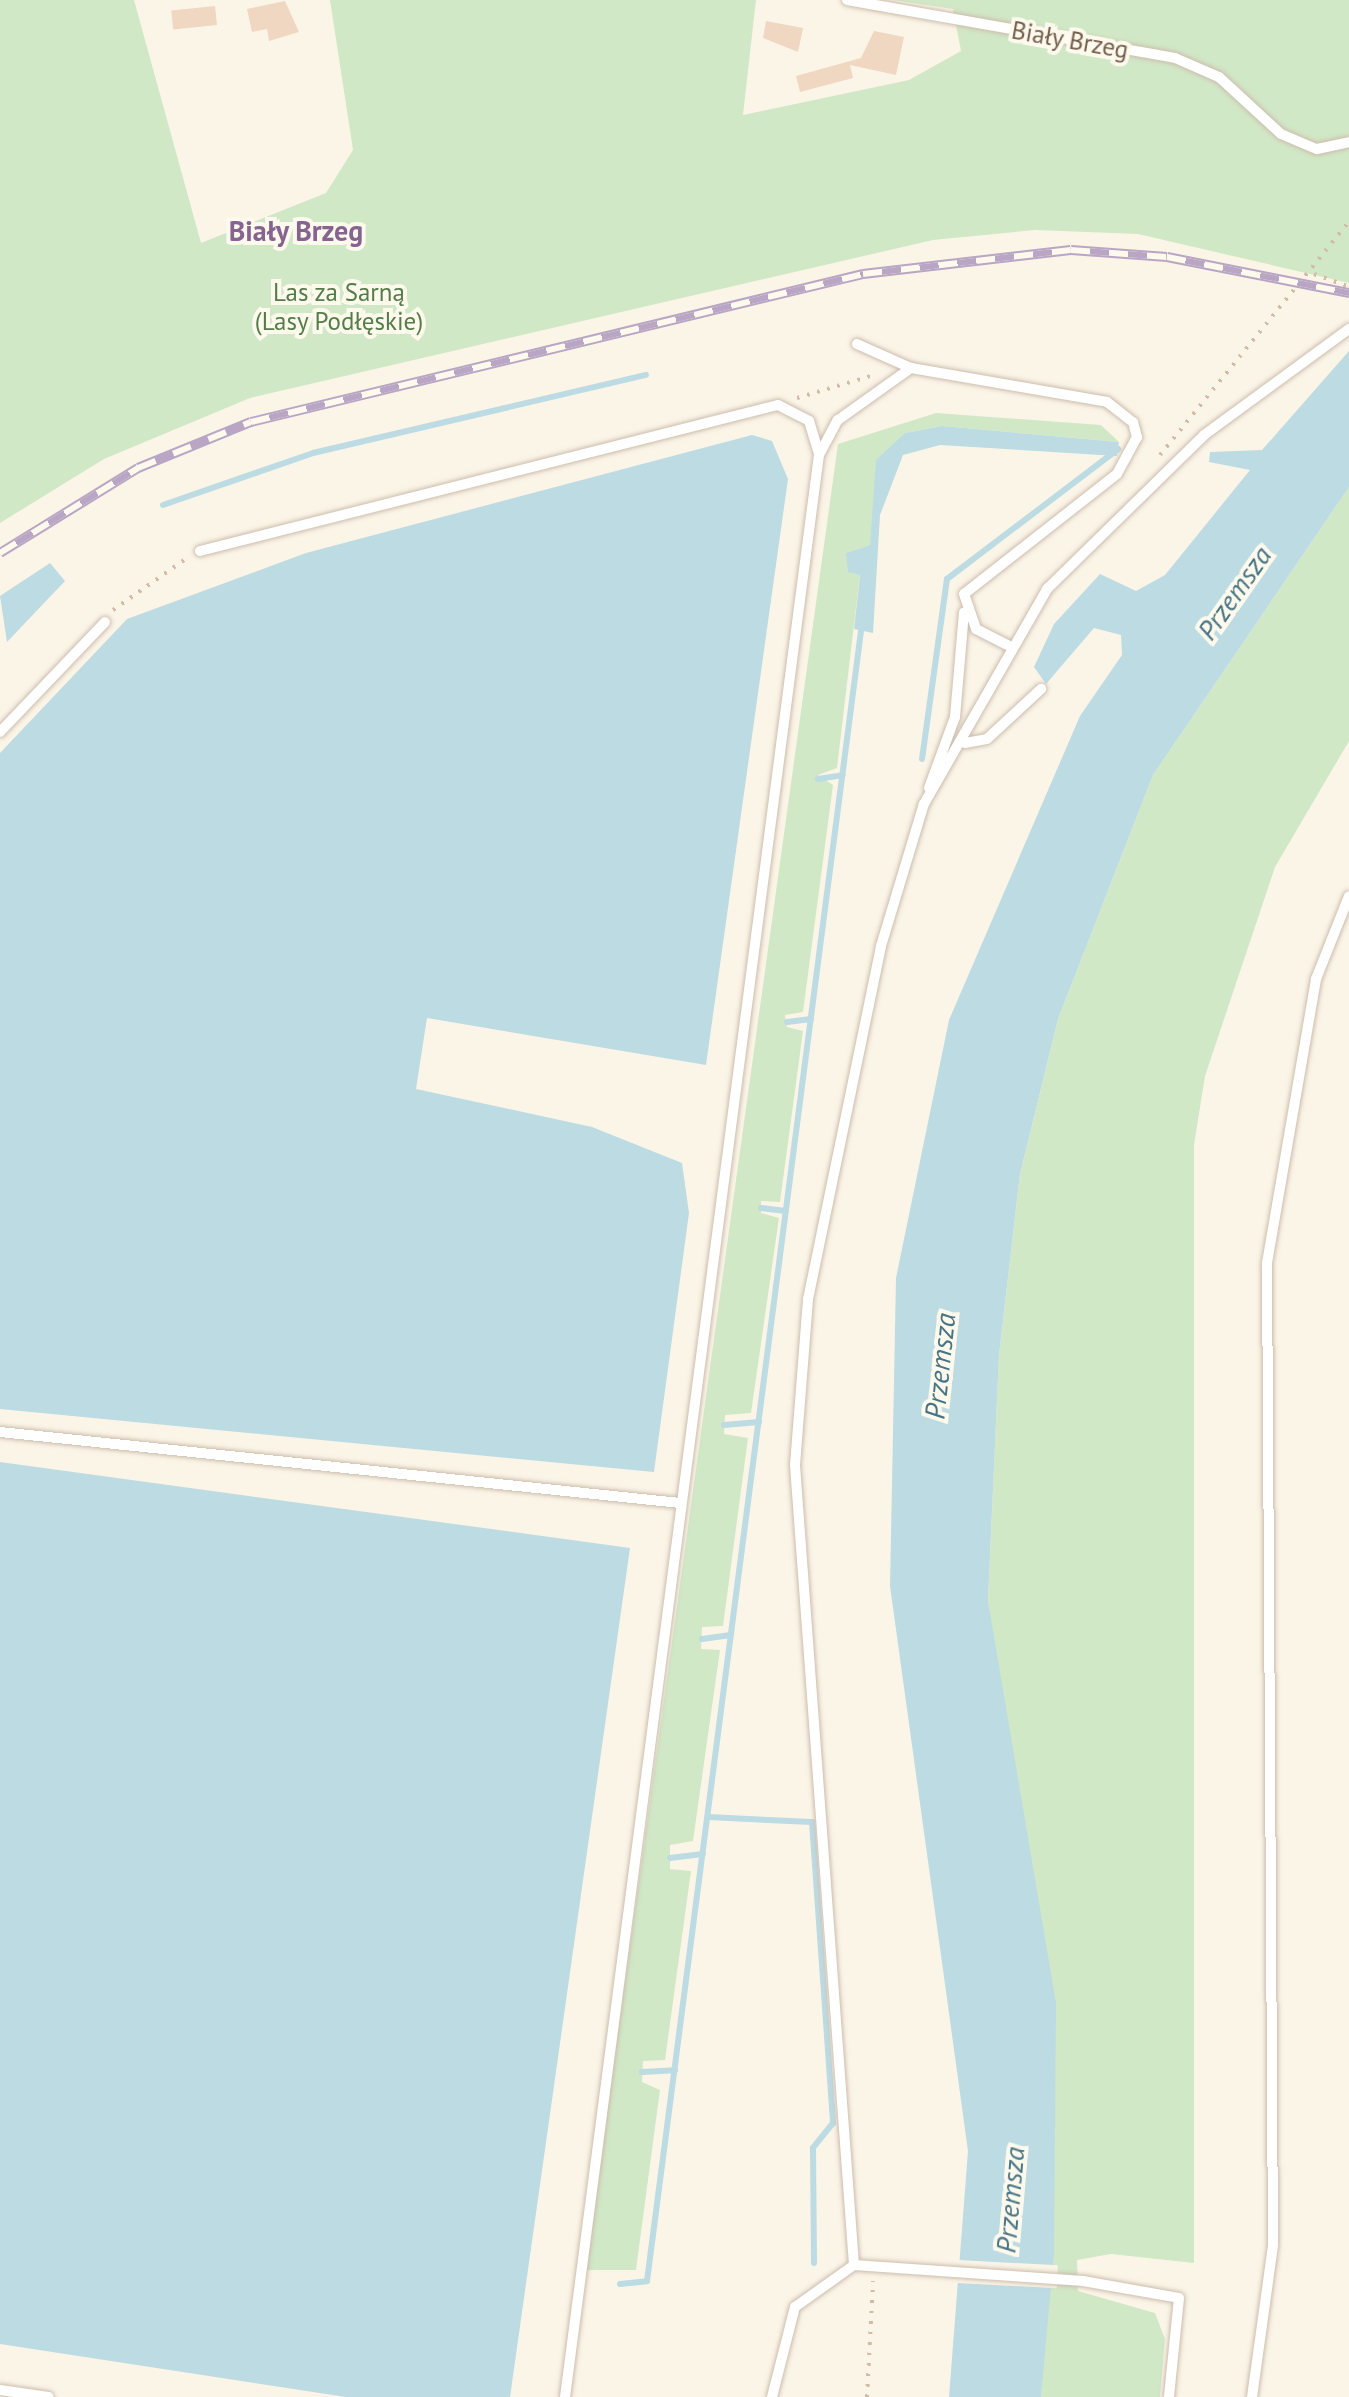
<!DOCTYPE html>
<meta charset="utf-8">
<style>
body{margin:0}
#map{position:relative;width:1349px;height:2397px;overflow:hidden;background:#fbf5e7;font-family:"PT Sans",sans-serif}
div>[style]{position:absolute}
.green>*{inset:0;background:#d1e8c6}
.water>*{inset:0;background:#bddbe3}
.pier>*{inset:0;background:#fbf5e7;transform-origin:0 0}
.stream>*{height:6px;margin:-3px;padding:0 3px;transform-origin:3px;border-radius:3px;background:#bddbe3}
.building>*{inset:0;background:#efd7c1;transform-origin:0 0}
.path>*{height:4px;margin-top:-2px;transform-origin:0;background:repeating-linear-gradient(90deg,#d3baa4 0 2.5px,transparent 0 10.5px)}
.roads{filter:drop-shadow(0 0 2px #ccbdae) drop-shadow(0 0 2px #ccbdae)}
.service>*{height:10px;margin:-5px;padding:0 5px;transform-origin:5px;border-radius:5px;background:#fff}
.rail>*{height:10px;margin-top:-5px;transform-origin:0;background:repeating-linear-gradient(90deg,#fef9ed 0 19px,#b9a6c4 0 38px);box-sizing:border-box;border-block:2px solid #b9a6c4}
span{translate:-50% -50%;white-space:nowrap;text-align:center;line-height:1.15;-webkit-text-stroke:8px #fef9ed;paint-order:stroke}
.street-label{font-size:25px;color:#735e4d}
.park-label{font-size:25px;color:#547d49}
.neighbourhood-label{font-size:28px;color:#85658f;font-weight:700}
.water-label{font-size:28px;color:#487585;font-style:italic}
</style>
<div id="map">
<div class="green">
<i style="clip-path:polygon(0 0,134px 0,201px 243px,326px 193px,353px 150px,330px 0,756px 0,743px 115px,909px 80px,961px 51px,953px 9px,893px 0,1349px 0,1349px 283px,1138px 234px,1035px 230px,933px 240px,250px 398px,104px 459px,0 523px)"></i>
<i style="clip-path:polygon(936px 413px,1101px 425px,1119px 442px,942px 426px,905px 433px,870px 545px,847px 553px,860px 574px,837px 768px,818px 775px,833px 785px,803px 1012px,785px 1015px,787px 1027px,803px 1031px,780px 1202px,761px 1201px,761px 1213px,779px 1218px,751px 1413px,725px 1415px,724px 1434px,748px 1438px,723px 1626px,702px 1627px,701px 1649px,720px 1650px,693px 1841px,670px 1845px,670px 1869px,691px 1871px,665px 2060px,643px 2061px,642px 2082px,660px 2090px,636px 2270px,585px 2270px,838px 444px)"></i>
<i style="clip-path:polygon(1349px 487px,1349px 741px,1275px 867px,1205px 1076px,1194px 1145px,1194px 2263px,1111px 2254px,1077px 2260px,1078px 2291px,1155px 2313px,1165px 2339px,1160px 2397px,1041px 2397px,1054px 2142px,988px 1601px,999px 1355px,1020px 1174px,1058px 1019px,1153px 775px)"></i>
</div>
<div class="water">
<i style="clip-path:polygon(1349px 351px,1349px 487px,1153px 775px,1058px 1019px,1020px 1174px,999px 1355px,988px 1601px,1056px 2003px,1054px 2253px,1041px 2397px,949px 2397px,968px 2151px,890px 1586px,896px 1278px,949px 1020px,1080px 716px,1122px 655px,1121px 635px,1094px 628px,1046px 684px,1034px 667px,1054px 624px,1100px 574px,1136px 591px,1165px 575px,1250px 470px,1209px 462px,1210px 452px,1262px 450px)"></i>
<i style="clip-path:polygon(942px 426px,1119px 442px,1117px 456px,940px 445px,903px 455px,880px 515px,873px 633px,854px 629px,860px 575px,848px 572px,846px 553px,870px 545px,876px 460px,905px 433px)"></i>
<i style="clip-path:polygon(752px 435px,772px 441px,788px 479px,706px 1065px,427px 1018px,416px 1089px,592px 1127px,682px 1163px,689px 1213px,654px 1472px,0 1409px,0 753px,127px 619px,306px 553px)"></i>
<i style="clip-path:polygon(50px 563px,65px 581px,7px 642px,0 596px)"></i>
<i style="clip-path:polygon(0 1462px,630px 1548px,510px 2397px,346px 2397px,0 2344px)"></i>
</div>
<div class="pier">
<i style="left:958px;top:2260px;width:100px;height:23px;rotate:3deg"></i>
</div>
<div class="stream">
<i style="left:163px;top:505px;width:159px;rotate:-19.1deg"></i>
<i style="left:313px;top:453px;width:342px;rotate:-13.2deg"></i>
<i style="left:922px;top:759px;width:182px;rotate:-82.1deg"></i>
<i style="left:947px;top:579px;width:215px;rotate:-37.2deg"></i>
<i style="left:818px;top:779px;width:25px;rotate:-9deg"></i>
<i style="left:787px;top:1022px;width:24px;rotate:-7deg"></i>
<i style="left:761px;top:1208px;width:25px;rotate:7deg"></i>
<i style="left:724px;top:1425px;width:35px;rotate:-5deg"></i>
<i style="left:702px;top:1639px;width:29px;rotate:-8deg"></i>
<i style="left:708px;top:1817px;width:104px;rotate:2.8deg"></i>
<i style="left:812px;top:1822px;width:302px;rotate:86deg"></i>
<i style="left:833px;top:2123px;width:32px;rotate:129deg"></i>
<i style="left:813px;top:2148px;width:115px;rotate:89.5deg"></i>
<i style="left:670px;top:1858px;width:33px;rotate:-7deg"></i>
<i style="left:642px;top:2072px;width:33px;rotate:-3deg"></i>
<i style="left:620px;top:2284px;width:27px;rotate:-6deg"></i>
<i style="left:647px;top:2281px;width:1671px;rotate:-82.61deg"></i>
</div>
<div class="building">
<i style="clip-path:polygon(285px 1px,299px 32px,269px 41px,267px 29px,252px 32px,247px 9px)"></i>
<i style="left:215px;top:6px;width:19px;height:44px;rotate:84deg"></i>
<i style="clip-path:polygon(766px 21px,803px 28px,798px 52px,763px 38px)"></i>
<i style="clip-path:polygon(874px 31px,904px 37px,896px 75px,850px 65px,853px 78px,800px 92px,796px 76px,861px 58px)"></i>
</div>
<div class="path">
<i style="left:1314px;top:274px;width:37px;rotate:20deg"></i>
<i style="left:797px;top:398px;width:80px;rotate:-16.6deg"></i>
<i style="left:1160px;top:455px;width:300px;rotate:-51deg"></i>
<i style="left:113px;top:610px;width:90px;rotate:-35.1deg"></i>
<i style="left:867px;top:2397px;width:116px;rotate:-87deg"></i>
</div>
<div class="roads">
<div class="service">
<i style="left:847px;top:0;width:333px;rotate:10deg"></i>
<i style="left:1175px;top:58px;width:48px;rotate:23.4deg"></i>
<i style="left:1219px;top:77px;width:84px;rotate:42.6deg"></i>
<i style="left:1281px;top:134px;width:39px;rotate:23deg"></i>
<i style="left:1317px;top:149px;width:33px;rotate:-12deg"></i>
<i style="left:857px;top:344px;width:59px;rotate:24deg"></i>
<i style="left:911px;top:368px;width:199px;rotate:9.8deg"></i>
<i style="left:1107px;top:402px;width:33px;rotate:38deg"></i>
<i style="left:1133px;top:422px;width:16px;rotate:75deg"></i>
<i style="left:1137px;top:437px;width:42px;rotate:118.4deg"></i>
<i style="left:1117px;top:474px;width:194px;rotate:141.9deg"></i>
<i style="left:964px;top:594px;width:37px;rotate:71deg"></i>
<i style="left:976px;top:629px;width:39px;rotate:27deg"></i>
<i style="left:200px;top:551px;width:596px;rotate:-14.18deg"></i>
<i style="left:778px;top:405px;width:35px;rotate:27deg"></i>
<i style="left:809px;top:421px;width:34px;rotate:73deg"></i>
<i style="left:0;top:732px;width:152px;rotate:-46.3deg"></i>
<i style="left:965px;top:743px;width:22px;rotate:-10deg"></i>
<i style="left:987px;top:739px;width:74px;rotate:-42.8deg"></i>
<i style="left:929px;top:788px;width:76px;rotate:-69.9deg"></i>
<i style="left:955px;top:717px;width:105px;rotate:-85.1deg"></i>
<i style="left:0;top:1432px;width:684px;rotate:5.96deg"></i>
<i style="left:854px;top:2265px;width:802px;rotate:-94.22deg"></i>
<i style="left:795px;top:1465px;width:167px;rotate:-85.5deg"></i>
<i style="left:808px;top:1299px;width:360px;rotate:-78.3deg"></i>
<i style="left:881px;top:946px;width:148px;rotate:-73.2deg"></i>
<i style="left:924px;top:804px;width:248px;rotate:-60.2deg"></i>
<i style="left:1047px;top:589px;width:220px;rotate:-44.4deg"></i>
<i style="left:1204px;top:435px;width:180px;rotate:-36.2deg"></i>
<i style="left:0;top:2390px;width:49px;rotate:8.1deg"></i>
<i style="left:565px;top:2397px;width:1959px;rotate:-82.55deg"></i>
<i style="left:819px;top:455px;width:40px;rotate:-62deg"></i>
<i style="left:838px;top:420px;width:90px;rotate:-35.5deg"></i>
<i style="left:772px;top:2397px;width:93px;rotate:-75.7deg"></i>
<i style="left:795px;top:2307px;width:72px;rotate:-35.4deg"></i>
<i style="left:854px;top:2265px;width:230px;rotate:4deg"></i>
<i style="left:1083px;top:2281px;width:97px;rotate:10deg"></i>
<i style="left:1179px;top:2298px;width:100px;rotate:95.8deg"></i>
<i style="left:1252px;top:2397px;width:153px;rotate:-82.1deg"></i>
<i style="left:1273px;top:2245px;width:982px;rotate:-90.35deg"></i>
<i style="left:1267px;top:1263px;width:288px;rotate:-80.2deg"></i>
<i style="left:1316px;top:979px;width:89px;rotate:-68.3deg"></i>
</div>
</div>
<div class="rail">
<i style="left:0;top:553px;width:162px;rotate:-31.6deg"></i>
<i style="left:138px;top:468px;width:122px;rotate:-22.2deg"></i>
<i style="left:251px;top:422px;width:630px;rotate:-13.59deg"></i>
<i style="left:863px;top:274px;width:209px;rotate:-6.6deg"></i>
<i style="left:1071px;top:250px;width:96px;rotate:4.2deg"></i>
<i style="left:1167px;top:257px;width:186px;rotate:11.2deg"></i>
</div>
<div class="street-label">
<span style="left:1070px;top:40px;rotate:10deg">Biały Brzeg</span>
</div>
<div class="park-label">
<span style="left:339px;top:307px">Las za Sarną<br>(Lasy Podłęskie)</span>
</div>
<div class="neighbourhood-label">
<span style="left:296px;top:231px">Biały Brzeg</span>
</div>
<div class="water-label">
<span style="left:1234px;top:593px;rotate:-55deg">Przemsza</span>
<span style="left:940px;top:1366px;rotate:-84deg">Przemsza</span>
<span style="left:1010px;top:2200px;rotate:-85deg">Przemsza</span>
</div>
</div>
